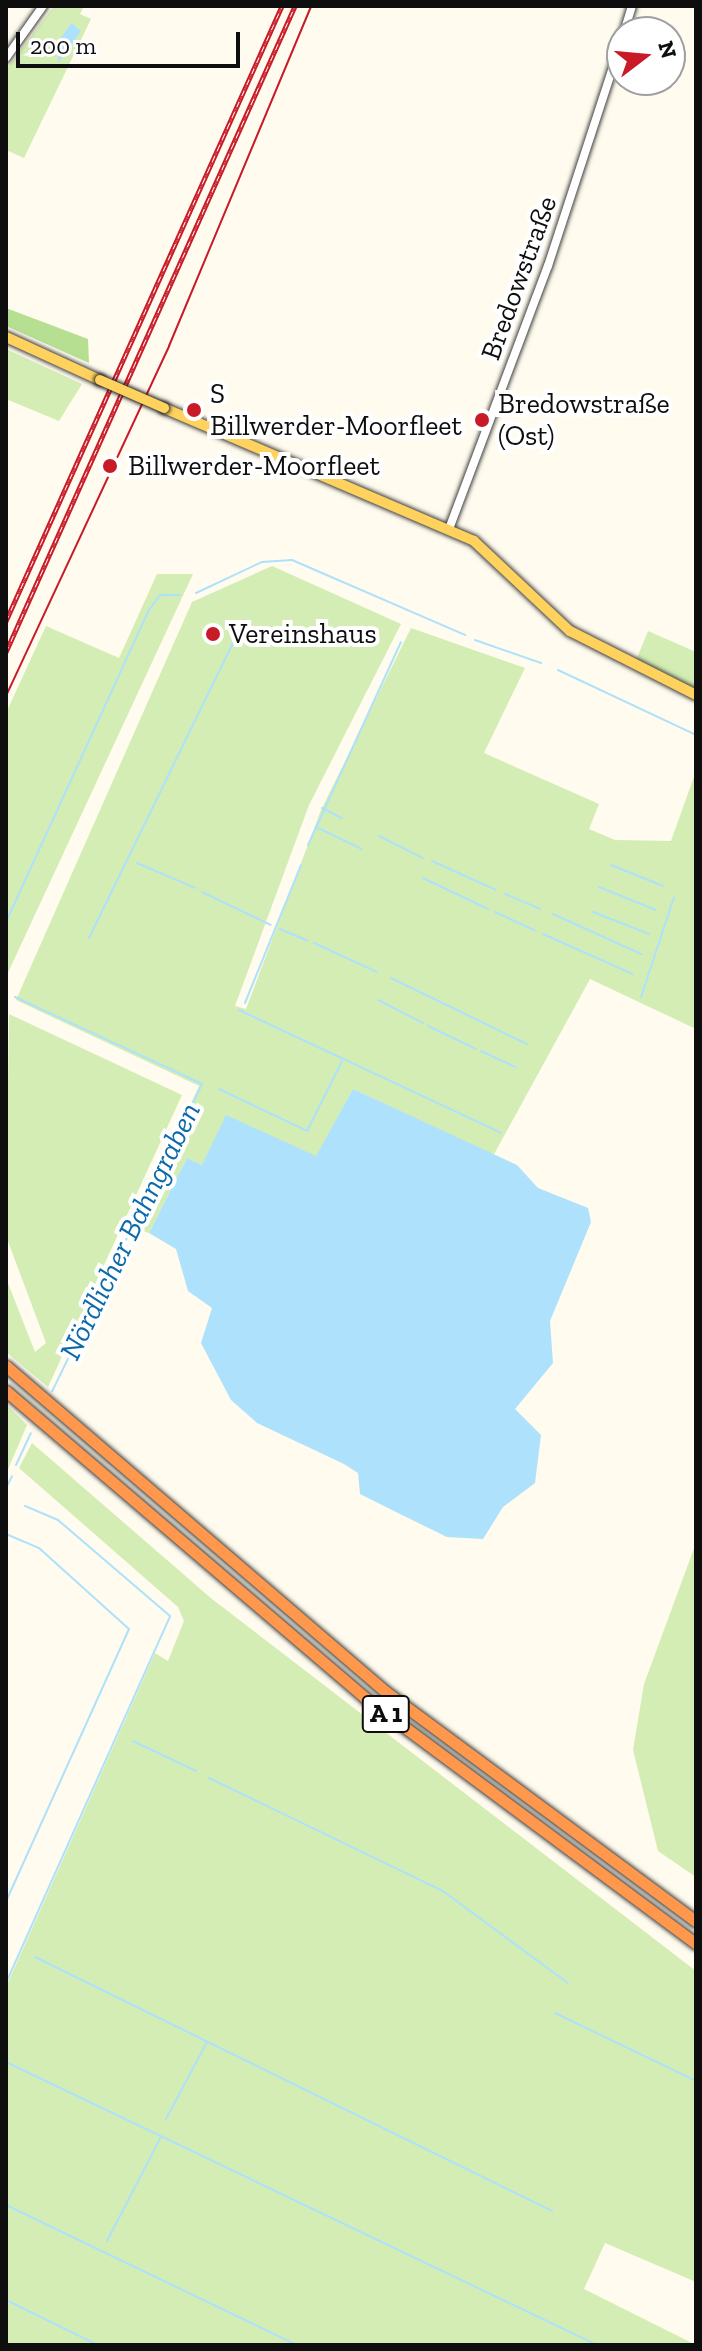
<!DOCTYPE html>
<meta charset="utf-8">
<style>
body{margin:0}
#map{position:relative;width:702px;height:2351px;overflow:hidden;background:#fffbee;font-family:"Zilla Slab",serif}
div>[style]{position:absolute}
.green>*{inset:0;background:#d4edb4}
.forest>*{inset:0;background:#b7df92}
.water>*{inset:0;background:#aee1fb}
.stream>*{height:2px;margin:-1px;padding:0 1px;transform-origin:1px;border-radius:1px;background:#aee1fb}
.roads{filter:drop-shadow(0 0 2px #414141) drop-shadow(0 0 2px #414141)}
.minor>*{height:8px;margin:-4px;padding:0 4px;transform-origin:4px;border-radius:4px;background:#fff}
.major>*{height:10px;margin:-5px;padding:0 5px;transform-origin:5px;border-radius:5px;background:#ffd25e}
.highway>*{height:11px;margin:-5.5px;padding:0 5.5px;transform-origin:5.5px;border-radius:5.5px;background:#ff984c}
.tram>*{height:2px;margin:-1px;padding:0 1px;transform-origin:1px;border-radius:1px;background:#c91a28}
.rail>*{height:5px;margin-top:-2.5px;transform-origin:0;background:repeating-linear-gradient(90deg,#fff 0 6px,#c91a28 0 12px);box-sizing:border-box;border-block:2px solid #c91a28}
.bridges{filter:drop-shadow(0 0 2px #1f1f1f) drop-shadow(0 0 2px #1f1f1f)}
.major-bridge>*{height:10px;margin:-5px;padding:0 5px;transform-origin:5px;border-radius:5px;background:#ffd25e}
.dots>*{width:22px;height:22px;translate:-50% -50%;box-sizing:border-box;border:4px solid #fff;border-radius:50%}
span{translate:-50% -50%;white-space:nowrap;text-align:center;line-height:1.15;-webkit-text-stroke:8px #fff;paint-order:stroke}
.shield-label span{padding:2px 6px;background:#fff;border:2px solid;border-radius:6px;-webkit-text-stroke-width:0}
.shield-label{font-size:26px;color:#0e0e0e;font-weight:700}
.street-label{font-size:28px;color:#0e0e0e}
.poi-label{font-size:28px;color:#0e0e0e}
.left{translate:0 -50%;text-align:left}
.water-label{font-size:30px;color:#0c6aaa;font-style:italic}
.frame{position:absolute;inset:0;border:8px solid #0e0e0e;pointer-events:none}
.north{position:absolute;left:606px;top:16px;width:80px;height:80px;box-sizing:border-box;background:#fff;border:2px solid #9f9f9f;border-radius:50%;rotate:74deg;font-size:22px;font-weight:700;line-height:32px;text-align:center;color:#0e0e0e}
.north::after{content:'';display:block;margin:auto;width:28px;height:36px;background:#c91a28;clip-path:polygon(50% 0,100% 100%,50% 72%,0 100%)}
.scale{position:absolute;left:16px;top:32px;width:224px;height:36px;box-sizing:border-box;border:4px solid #0e0e0e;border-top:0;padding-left:10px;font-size:24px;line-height:28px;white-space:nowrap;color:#0e0e0e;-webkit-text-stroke:6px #fff;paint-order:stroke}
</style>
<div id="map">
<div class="green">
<i style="clip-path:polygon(54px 6px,84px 6px,80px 14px,91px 19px,24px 158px,6px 150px,6px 70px)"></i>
<i style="clip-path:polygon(6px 349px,82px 384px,59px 421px,6px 399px)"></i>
<i style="clip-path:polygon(272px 566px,401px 624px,309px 805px,235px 1006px,246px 1009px,321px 810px,411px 628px,525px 668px,484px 753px,599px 804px,589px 829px,615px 840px,671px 841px,696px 771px,696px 1029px,590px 979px,493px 1156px,353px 1089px,316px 1157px,202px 1165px,187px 1158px,149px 1233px,134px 1228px,199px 1086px,16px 1000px,192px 602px)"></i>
<i style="clip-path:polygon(157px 574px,193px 574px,6px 977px,6px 713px,46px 626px,119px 658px)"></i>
<i style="clip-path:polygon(648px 631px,696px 652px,696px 689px,635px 663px)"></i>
<i style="clip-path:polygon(9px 1014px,182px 1095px,48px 1387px,6px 1352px,6px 1278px,35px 1352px,46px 1343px,6px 1236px)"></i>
<i style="clip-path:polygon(6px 1404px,27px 1425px,6px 1474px)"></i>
<i style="clip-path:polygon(32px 1443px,212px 1599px,696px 1971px,696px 2282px,605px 2243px,584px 2289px,696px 2345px,6px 2345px,6px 1987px,155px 1653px,168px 1661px,184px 1621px,178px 1607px,19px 1468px)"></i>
<i style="clip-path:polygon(696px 1543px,696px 1877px,658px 1851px,633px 1750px,644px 1684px)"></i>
</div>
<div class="forest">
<i style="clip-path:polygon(6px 308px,88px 339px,89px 363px,6px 326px)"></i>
</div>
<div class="water">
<i style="clip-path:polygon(71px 23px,81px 31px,58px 63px,59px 41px)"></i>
<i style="clip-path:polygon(353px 1089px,517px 1165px,538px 1188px,588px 1208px,591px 1222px,550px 1321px,553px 1363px,515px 1409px,541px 1435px,535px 1483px,503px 1507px,483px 1539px,447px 1537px,396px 1512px,360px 1494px,358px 1473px,344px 1464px,257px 1423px,231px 1400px,201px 1343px,212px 1308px,188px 1291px,176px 1249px,149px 1233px,187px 1158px,202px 1165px,226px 1115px,316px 1156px)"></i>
</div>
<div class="stream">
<i style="left:196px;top:593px;width:73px;rotate:-25.2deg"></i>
<i style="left:262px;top:562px;width:30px;rotate:-4deg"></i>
<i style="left:292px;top:560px;width:189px;rotate:23.4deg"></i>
<i style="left:475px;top:640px;width:70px;rotate:19.2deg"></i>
<i style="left:558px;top:670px;width:153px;rotate:25.2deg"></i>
<i style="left:322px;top:808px;width:22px;rotate:27deg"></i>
<i style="left:316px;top:827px;width:51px;rotate:25.6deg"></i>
<i style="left:379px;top:836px;width:49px;rotate:26.6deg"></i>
<i style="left:308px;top:845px;width:223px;rotate:-65.4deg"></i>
<i style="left:432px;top:861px;width:70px;rotate:24.4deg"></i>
<i style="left:137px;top:863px;width:63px;rotate:23.3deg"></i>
<i style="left:611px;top:865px;width:56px;rotate:22deg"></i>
<i style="left:423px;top:878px;width:72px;rotate:25.5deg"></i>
<i style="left:599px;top:887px;width:61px;rotate:22deg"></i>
<i style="left:202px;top:892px;width:76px;rotate:25.6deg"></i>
<i style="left:505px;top:894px;width:38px;rotate:23deg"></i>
<i style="left:495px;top:912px;width:45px;rotate:24.9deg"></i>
<i style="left:593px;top:912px;width:60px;rotate:21.4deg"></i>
<i style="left:553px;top:914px;width:97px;rotate:24.4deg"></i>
<i style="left:6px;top:922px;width:343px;rotate:-65.4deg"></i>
<i style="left:149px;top:610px;width:19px;rotate:-54deg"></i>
<i style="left:160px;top:595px;width:20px"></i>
<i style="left:280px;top:929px;width:30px;rotate:23deg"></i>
<i style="left:543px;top:934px;width:98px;rotate:24deg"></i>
<i style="left:89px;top:938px;width:354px;rotate:-64deg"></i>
<i style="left:314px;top:943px;width:69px;rotate:24.7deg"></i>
<i style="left:391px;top:978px;width:151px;rotate:25.9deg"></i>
<i style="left:15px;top:997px;width:206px;rotate:24.9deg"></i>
<i style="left:202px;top:1084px;width:342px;rotate:116deg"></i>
<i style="left:641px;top:997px;width:105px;rotate:-71.7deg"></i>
<i style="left:378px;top:1000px;width:51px;rotate:27.1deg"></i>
<i style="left:245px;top:1003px;width:149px;rotate:-67.9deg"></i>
<i style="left:239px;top:1010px;width:289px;rotate:25.1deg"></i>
<i style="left:428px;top:1026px;width:53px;rotate:25.6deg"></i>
<i style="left:481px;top:1051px;width:38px;rotate:25deg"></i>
<i style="left:219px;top:1089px;width:98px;rotate:25.5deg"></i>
<i style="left:307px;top:1131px;width:78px;rotate:-63.4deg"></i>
<i style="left:16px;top:1465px;width:35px;rotate:-65deg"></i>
<i style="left:6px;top:1488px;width:13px;rotate:-63deg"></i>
<i style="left:6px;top:1534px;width:36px;rotate:23deg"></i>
<i style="left:39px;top:1548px;width:121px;rotate:42deg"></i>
<i style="left:129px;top:1629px;width:299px;rotate:114.3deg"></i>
<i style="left:133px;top:1741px;width:70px;rotate:25.5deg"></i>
<i style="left:209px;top:1778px;width:260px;rotate:25.8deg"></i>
<i style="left:443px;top:1891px;width:155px;rotate:36.4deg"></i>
<i style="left:35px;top:1957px;width:576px;rotate:26.16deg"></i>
<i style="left:6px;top:1983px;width:402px;rotate:-65.9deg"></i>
<i style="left:170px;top:1616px;width:148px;rotate:-139.4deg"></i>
<i style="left:58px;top:1520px;width:36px;rotate:-157deg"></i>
<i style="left:555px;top:2013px;width:157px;rotate:25.7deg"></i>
<i style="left:6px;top:2062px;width:655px;rotate:25.59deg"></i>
<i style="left:166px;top:2119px;width:87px;rotate:-62deg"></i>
<i style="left:6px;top:2205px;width:323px;rotate:25.7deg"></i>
<i style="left:107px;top:2241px;width:117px;rotate:-62.6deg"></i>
<i style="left:6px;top:2300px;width:102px;rotate:26.1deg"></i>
</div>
<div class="roads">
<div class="minor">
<i style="left:624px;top:32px;width:27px;rotate:-73deg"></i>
<i style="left:6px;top:58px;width:64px;rotate:-54.6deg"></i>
<i style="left:449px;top:529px;width:281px;rotate:-69.4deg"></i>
<i style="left:548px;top:266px;width:239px;rotate:-71.9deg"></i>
</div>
<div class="major">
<i style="left:6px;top:337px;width:103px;rotate:24.6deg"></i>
<i style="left:164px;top:408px;width:337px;rotate:23.2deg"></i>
<i style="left:474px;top:541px;width:132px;rotate:43.2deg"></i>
<i style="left:570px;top:631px;width:141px;rotate:26.9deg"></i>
</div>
<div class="highway">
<i style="left:6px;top:1366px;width:501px;rotate:40.63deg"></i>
<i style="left:386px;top:1692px;width:385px;rotate:36.5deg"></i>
<i style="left:6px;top:1391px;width:471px;rotate:40.5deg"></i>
<i style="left:364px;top:1697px;width:414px;rotate:36.6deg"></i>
</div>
</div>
<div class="tram">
<i style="left:6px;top:696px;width:386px;rotate:-65deg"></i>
<i style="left:169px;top:346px;width:368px;rotate:-67.3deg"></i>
</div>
<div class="rail">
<i style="left:6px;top:621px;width:674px;rotate:-65.83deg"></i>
<i style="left:6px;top:652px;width:708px;rotate:-65.9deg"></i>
</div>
<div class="bridges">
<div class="major-bridge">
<i style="left:100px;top:380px;width:70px;rotate:23.6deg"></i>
</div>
</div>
<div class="dots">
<i style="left:194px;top:410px;background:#c91a28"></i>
<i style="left:482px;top:420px;background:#c91a28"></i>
<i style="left:110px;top:466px;background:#c91a28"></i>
<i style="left:213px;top:634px;background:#c91a28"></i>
</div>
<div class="shield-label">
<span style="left:386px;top:1714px">A 1</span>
</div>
<div class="street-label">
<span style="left:519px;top:278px;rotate:-70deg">Bredowstraße</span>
</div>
<div class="poi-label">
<span class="left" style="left:210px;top:410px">S<br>Billwerder-Moorfleet</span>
<span class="left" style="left:498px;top:420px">Bredowstraße<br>(Ost)</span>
<span class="left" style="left:128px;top:466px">Billwerder-Moorfleet</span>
<span class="left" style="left:229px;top:634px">Vereinshaus</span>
</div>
<div class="water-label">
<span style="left:130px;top:1231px;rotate:-64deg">Nördlicher Bahngraben</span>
</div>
<div class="frame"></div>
<div class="north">N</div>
<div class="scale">200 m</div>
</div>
